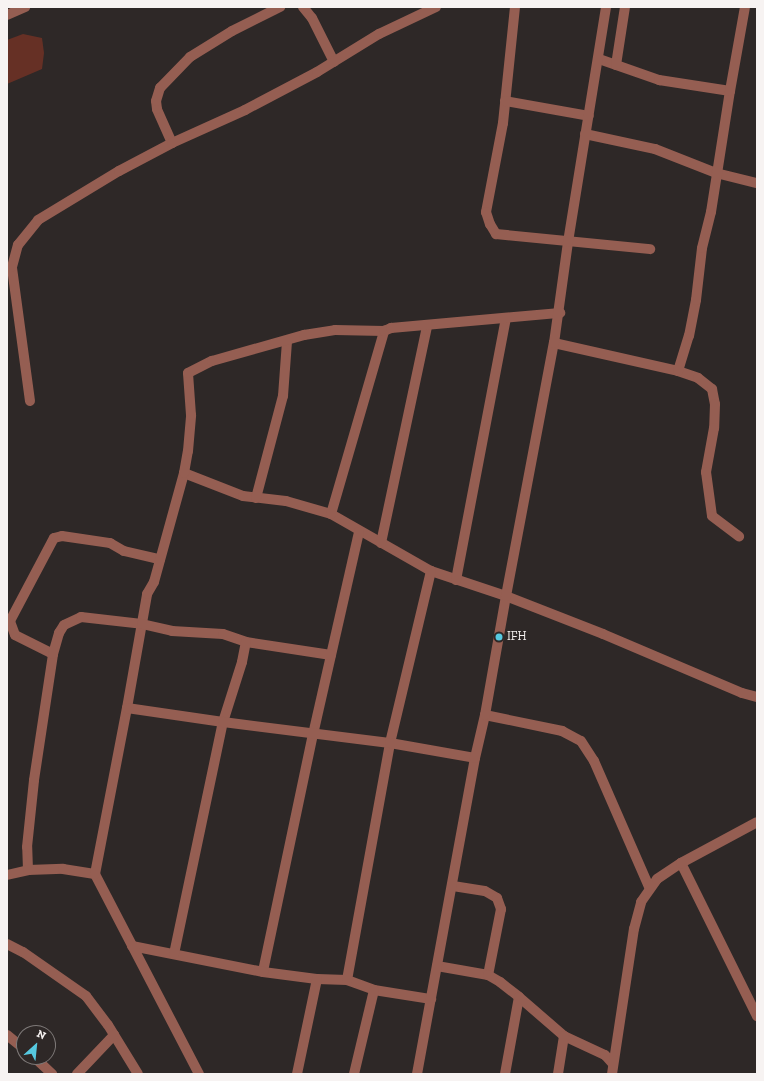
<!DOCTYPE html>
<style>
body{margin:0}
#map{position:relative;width:764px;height:1081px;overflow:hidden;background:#2e2827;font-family:"Zilla Slab",serif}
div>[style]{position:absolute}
.green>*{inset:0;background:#663025}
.minor>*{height:10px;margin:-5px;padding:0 5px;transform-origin:5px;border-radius:5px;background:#955e52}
.tertiary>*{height:10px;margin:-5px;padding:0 5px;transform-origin:5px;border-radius:5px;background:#955e52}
.dots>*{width:11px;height:11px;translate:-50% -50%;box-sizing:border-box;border:2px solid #2e2827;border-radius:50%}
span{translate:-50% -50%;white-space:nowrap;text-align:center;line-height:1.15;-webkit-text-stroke:4px #2e2827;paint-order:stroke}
.poi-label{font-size:12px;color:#f7f3f2}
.left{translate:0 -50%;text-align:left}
.frame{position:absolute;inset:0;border:8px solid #f7f3f2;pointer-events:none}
.north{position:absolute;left:16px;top:1025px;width:40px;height:40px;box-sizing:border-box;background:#2e2827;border:1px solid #7e7978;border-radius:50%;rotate:27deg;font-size:11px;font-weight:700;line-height:16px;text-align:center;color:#f7f3f2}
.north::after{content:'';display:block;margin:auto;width:14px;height:18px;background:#56c9e0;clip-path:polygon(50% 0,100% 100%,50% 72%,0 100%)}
</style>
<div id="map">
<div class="green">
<i style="clip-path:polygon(23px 34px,42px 38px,44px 53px,42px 69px,7px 84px,7px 40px)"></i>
</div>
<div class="minor">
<i style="left:303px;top:7px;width:14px;rotate:51deg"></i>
<i style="left:312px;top:18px;width:49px;rotate:63.4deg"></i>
<i style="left:515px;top:7px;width:117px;rotate:95.9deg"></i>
<i style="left:503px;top:123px;width:91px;rotate:100.8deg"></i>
<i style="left:486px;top:212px;width:13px;rotate:72deg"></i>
<i style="left:490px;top:224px;width:12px;rotate:59deg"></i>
<i style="left:496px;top:234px;width:155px;rotate:5.6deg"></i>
<i style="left:599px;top:59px;width:64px;rotate:19.3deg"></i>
<i style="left:659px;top:80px;width:72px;rotate:8.8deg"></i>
<i style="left:616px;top:65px;width:59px;rotate:-81.2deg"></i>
<i style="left:505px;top:101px;width:85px;rotate:10.1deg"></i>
<i style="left:585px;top:134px;width:72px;rotate:12.1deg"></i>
<i style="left:655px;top:149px;width:66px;rotate:21.5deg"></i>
<i style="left:716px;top:173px;width:41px;rotate:14deg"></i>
<i style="left:172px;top:143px;width:37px;rotate:-114deg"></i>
<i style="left:157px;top:109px;width:8px;rotate:-97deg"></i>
<i style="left:156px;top:101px;width:14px;rotate:-73deg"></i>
<i style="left:160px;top:88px;width:43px;rotate:-45.9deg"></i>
<i style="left:190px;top:57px;width:49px;rotate:-31.8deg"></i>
<i style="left:232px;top:31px;width:54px;rotate:-26.6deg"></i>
<i style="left:554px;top:343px;width:127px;rotate:12.7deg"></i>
<i style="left:678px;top:371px;width:21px;rotate:19deg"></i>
<i style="left:698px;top:378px;width:18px;rotate:38deg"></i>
<i style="left:712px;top:389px;width:15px;rotate:79deg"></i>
<i style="left:715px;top:404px;width:24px;rotate:92deg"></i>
<i style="left:714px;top:428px;width:45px;rotate:100.3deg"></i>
<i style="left:706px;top:472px;width:44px;rotate:82.2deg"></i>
<i style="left:712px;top:516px;width:34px;rotate:37deg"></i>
<i style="left:678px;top:371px;width:37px;rotate:-73deg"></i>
<i style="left:689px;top:336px;width:37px;rotate:-79deg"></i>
<i style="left:696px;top:300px;width:52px;rotate:-83.4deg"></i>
<i style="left:702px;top:248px;width:37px;rotate:-76deg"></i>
<i style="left:711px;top:212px;width:122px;rotate:-81.1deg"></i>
<i style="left:730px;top:91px;width:85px;rotate:-79.9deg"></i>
<i style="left:30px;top:401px;width:135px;rotate:-97.7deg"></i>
<i style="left:12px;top:267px;width:23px;rotate:-75deg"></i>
<i style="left:18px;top:245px;width:32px;rotate:-51deg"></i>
<i style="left:38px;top:220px;width:95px;rotate:-31.2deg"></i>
<i style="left:119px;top:171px;width:60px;rotate:-27.8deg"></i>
<i style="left:172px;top:143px;width:80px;rotate:-24.3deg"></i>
<i style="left:245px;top:110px;width:81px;rotate:-27.8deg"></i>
<i style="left:317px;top:72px;width:73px;rotate:-31.5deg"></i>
<i style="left:379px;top:34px;width:63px;rotate:-25.3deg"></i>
<i style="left:184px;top:473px;width:63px;rotate:21.3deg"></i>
<i style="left:243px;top:496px;width:43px;rotate:6.6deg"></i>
<i style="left:286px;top:501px;width:47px;rotate:16.1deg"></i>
<i style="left:331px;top:514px;width:115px;rotate:29.7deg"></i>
<i style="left:431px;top:571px;width:79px;rotate:18.4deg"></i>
<i style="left:506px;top:596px;width:104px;rotate:21.4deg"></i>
<i style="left:603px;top:634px;width:151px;rotate:23deg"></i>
<i style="left:742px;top:693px;width:16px;rotate:15deg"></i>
<i style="left:256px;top:498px;width:106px;rotate:-75.2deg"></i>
<i style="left:283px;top:396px;width:55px;rotate:-85.8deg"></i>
<i style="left:331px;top:514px;width:191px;rotate:-73.8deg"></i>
<i style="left:359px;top:532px;width:207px;rotate:102.8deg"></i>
<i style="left:313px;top:734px;width:243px;rotate:101.9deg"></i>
<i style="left:263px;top:972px;width:54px;rotate:7.4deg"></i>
<i style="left:317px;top:979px;width:30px;rotate:2deg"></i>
<i style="left:347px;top:980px;width:29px;rotate:20deg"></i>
<i style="left:374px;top:990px;width:58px;rotate:9deg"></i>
<i style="left:381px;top:543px;width:222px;rotate:-78deg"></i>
<i style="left:456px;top:580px;width:266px;rotate:-79.2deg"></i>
<i style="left:53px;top:654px;width:42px;rotate:-153.4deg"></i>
<i style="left:15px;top:635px;width:15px;rotate:-110deg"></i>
<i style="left:10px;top:621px;width:94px;rotate:-62.1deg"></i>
<i style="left:54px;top:538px;width:8px;rotate:-14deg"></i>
<i style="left:62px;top:536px;width:49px;rotate:8.3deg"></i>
<i style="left:110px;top:543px;width:16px;rotate:30deg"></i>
<i style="left:124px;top:551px;width:37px;rotate:13deg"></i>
<i style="left:127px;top:708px;width:116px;rotate:-80deg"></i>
<i style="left:147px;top:594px;width:14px;rotate:-60deg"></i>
<i style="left:154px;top:582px;width:113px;rotate:-74.6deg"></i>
<i style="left:184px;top:473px;width:22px;rotate:-80deg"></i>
<i style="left:188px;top:451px;width:36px;rotate:-85deg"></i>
<i style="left:191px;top:415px;width:42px;rotate:-94.1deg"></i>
<i style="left:188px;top:373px;width:27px;rotate:-27deg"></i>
<i style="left:212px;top:361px;width:96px;rotate:-15.8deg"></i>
<i style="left:304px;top:335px;width:31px;rotate:-9deg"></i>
<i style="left:335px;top:330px;width:49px;rotate:1.2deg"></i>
<i style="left:384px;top:331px;width:8px;rotate:-23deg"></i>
<i style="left:391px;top:328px;width:170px;rotate:-5.1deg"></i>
<i style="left:485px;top:715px;width:79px;rotate:11.7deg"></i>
<i style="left:562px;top:731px;width:21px;rotate:28deg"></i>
<i style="left:581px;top:741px;width:24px;rotate:57deg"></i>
<i style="left:594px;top:761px;width:137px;rotate:66.4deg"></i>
<i style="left:681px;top:863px;width:171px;rotate:63.6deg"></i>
<i style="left:28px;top:870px;width:23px;rotate:-92deg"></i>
<i style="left:27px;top:847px;width:67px;rotate:-84deg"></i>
<i style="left:34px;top:780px;width:127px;rotate:-81.4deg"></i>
<i style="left:53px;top:654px;width:22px;rotate:-74deg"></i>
<i style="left:59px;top:633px;width:9px;rotate:-58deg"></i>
<i style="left:64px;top:625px;width:19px;rotate:-25deg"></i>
<i style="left:81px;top:617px;width:61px;rotate:6.5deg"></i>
<i style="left:142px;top:624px;width:31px;rotate:13deg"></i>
<i style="left:172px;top:631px;width:51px;rotate:3.4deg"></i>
<i style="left:223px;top:634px;width:24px;rotate:19deg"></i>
<i style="left:246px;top:642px;width:86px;rotate:8.7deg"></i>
<i style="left:7px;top:875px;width:22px;rotate:-13deg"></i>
<i style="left:28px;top:870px;width:35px;rotate:-2deg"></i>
<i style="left:63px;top:869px;width:32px;rotate:9deg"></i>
<i style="left:453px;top:886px;width:32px;rotate:9deg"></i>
<i style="left:485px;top:891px;width:14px;rotate:30deg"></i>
<i style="left:497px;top:898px;width:12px;rotate:70deg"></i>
<i style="left:501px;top:909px;width:67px;rotate:101.1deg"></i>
<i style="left:7px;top:944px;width:18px;rotate:27deg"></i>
<i style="left:23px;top:952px;width:77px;rotate:34.9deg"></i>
<i style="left:86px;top:996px;width:36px;rotate:53deg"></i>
<i style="left:108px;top:1025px;width:57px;rotate:58.5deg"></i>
<i style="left:132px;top:946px;width:134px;rotate:11.2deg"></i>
<i style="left:174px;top:954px;width:237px;rotate:-78.1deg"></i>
<i style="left:223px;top:722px;width:63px;rotate:-72.4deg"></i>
<i style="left:242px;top:662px;width:20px;rotate:-79deg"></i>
<i style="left:437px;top:966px;width:52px;rotate:10deg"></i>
<i style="left:488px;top:975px;width:14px;rotate:30deg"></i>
<i style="left:500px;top:982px;width:24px;rotate:38deg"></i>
<i style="left:347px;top:980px;width:241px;rotate:-79.7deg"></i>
<i style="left:390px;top:743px;width:177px;rotate:-76.6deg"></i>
<i style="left:7px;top:1035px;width:22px;rotate:39deg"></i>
<i style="left:564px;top:1036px;width:45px;rotate:24.9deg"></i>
<i style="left:605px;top:1055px;width:12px;rotate:48deg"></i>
<i style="left:34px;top:1057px;width:25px;rotate:43deg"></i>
<i style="left:77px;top:1074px;width:54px;rotate:-46.5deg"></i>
<i style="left:199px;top:1074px;width:225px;rotate:-117.5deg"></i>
<i style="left:95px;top:874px;width:169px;rotate:-79.1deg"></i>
<i style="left:127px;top:708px;width:97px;rotate:8.3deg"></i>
<i style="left:223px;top:722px;width:168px;rotate:7.2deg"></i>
<i style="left:390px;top:743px;width:86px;rotate:10deg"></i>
<i style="left:297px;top:1074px;width:97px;rotate:-78.1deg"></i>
<i style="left:354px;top:1074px;width:86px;rotate:-76.6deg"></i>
<i style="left:505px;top:1074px;width:78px;rotate:-79.7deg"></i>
<i style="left:519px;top:997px;width:60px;rotate:40.9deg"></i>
<i style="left:564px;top:1036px;width:38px;rotate:99deg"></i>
<i style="left:612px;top:1074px;width:147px;rotate:-81.4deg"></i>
<i style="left:634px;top:929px;width:28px;rotate:-75deg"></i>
<i style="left:641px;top:902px;width:28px;rotate:-55deg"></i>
<i style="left:657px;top:879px;width:29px;rotate:-34deg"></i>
<i style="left:681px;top:863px;width:86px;rotate:-28.3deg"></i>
</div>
<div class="tertiary">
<i style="left:7px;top:15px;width:20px;rotate:-24deg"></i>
<i style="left:417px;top:1074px;width:321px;rotate:-79.6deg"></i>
<i style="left:475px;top:758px;width:44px;rotate:-76.9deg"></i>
<i style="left:485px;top:715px;width:121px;rotate:-80deg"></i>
<i style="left:506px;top:596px;width:258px;rotate:-79.3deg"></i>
<i style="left:554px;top:343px;width:102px;rotate:-82.1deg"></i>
<i style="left:568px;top:242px;width:238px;rotate:-80.8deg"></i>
</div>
<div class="dots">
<i style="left:499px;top:637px;background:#56c9e0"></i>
</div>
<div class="poi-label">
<span class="left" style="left:507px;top:637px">IFH</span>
</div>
<div class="frame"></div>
<div class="north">N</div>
</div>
